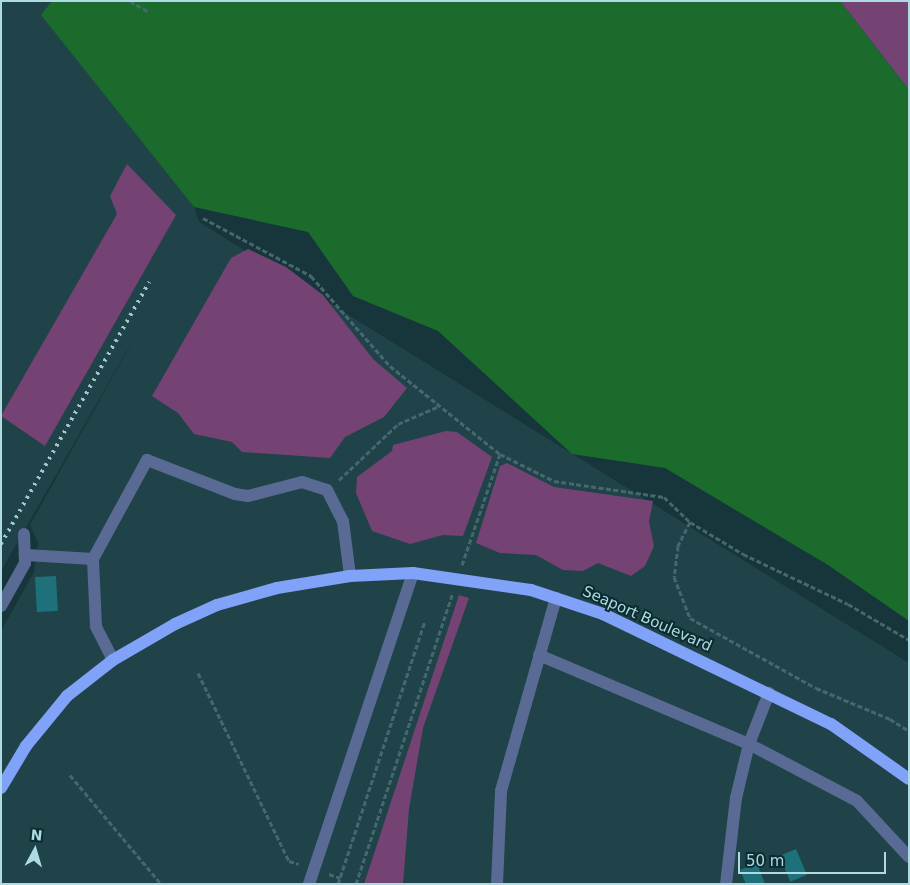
<!DOCTYPE html>
<style>
body{margin:0}
#map{position:relative;width:910px;height:885px;overflow:hidden;background:#16363b;font-family:"DejaVu Sans",sans-serif}
div>[style]{position:absolute}
.built>*{inset:0;background:#1f4348}
.green>*{inset:0;background:#744374}
.water>*{inset:0;background:#1a6b2c}
.building>*{inset:0;background:#1e707a;transform-origin:0 0}
.path>*{height:3px;margin-top:-1.5px;transform-origin:0;background:repeating-linear-gradient(90deg,#44686e 0 5px,transparent 0 7.5px)}
.minor>*{height:12px;margin:-6px;padding:0 6px;transform-origin:6px;border-radius:6px;background:#596b94}
.major>*{height:12px;margin:-6px;padding:0 6px;transform-origin:6px;border-radius:6px;background:#80a2f8}
.rail>*{height:4px;margin-top:-2px;transform-origin:0;background:repeating-linear-gradient(90deg,#9cc8ce 0 2.5px,transparent 0 7.5px)}
span{translate:-50% -50%;white-space:nowrap;text-align:center;line-height:1.15;-webkit-text-stroke:4px #0b2c30;paint-order:stroke}
.street-label{font-size:15px;color:#aedbe2}
.frame{position:absolute;inset:0;border:2px solid #aedbe2;pointer-events:none}
.north{position:absolute;left:10px;top:825px;width:50px;height:50px;-webkit-text-stroke:4px #0b2c30;paint-order:stroke;rotate:6deg;font-size:14px;font-weight:700;line-height:20px;text-align:center;color:#aedbe2}
.north::after{content:'';display:block;margin:auto;width:18px;height:22px;background:#aedbe2;clip-path:polygon(50% 0,100% 100%,50% 72%,0 100%)}
.scale{position:absolute;left:738px;top:852px;width:148px;height:22px;box-sizing:border-box;border:2px solid #aedbe2;border-top:0;padding-left:6px;font-size:15px;line-height:18px;white-space:nowrap;color:#aedbe2;-webkit-text-stroke:4px #0b2c30;paint-order:stroke}
</style>
<div id="map">
<div class="built">
<i style="clip-path:polygon(1px 1px,52px 1px,42px 15px,190px 195px,199px 222px,909px 663px,909px 884px,1px 884px,1px 631px,34px 572px,38px 543px,30px 525px,145px 319px,1px 571px)"></i>
</div>
<div class="green">
<i style="clip-path:polygon(840px 1px,909px 1px,909px 90px)"></i>
<i style="clip-path:polygon(127px 164px,176px 215px,45px 446px,1px 416px,117px 214px,110px 196px)"></i>
<i style="clip-path:polygon(248px 249px,286px 267px,323px 295px,373px 359px,407px 388px,384px 417px,345px 437px,330px 458px,242px 452px,232px 442px,194px 434px,178px 413px,152px 396px,231px 258px)"></i>
<i style="clip-path:polygon(446px 431px,457px 432px,492px 457px,463px 536px,443px 535px,410px 544px,372px 531px,356px 493px,357px 477px,392px 451px,393px 445px)"></i>
<i style="clip-path:polygon(507px 463px,554px 487px,653px 501px,649px 522px,654px 546px,645px 566px,631px 576px,598px 563px,583px 571px,563px 570px,536px 555px,500px 553px,476px 543px,500px 466px)"></i>
<i style="clip-path:polygon(459px 595px,469px 598px,423px 728px,409px 809px,403px 884px,364px 884px)"></i>
</div>
<div class="water">
<i style="clip-path:polygon(52px 1px,840px 1px,909px 90px,909px 621px,828px 565px,665px 468px,572px 454px,438px 331px,353px 296px,308px 232px,194px 207px,41px 15px)"></i>
</div>
<div class="building">
<i style="left:56px;top:576px;width:35px;height:21px;rotate:87deg"></i>
<i style="left:796px;top:849px;width:28px;height:18px;rotate:67deg"></i>
<i style="clip-path:polygon(757px 863px,765px 884px,746px 884px,740px 870px)"></i>
</div>
<div class="path">
<i style="left:130px;top:1px;width:22px;rotate:30deg"></i>
<i style="left:203px;top:218px;width:123px;rotate:28.2deg"></i>
<i style="left:311px;top:276px;width:120px;rotate:48.7deg"></i>
<i style="left:390px;top:366px;width:141px;rotate:38.7deg"></i>
<i style="left:500px;top:454px;width:60px;rotate:26.6deg"></i>
<i style="left:554px;top:481px;width:111px;rotate:8.3deg"></i>
<i style="left:664px;top:497px;width:36px;rotate:44deg"></i>
<i style="left:690px;top:522px;width:62px;rotate:31.1deg"></i>
<i style="left:743px;top:554px;width:116px;rotate:25.5deg"></i>
<i style="left:848px;top:604px;width:71px;rotate:30.5deg"></i>
<i style="left:339px;top:480px;width:81px;rotate:-43.5deg"></i>
<i style="left:398px;top:424px;width:43px;rotate:-23.6deg"></i>
<i style="left:690px;top:522px;width:27px;rotate:117deg"></i>
<i style="left:678px;top:546px;width:31px;rotate:97deg"></i>
<i style="left:674px;top:577px;width:44px;rotate:68.7deg"></i>
<i style="left:690px;top:618px;width:144px;rotate:29.1deg"></i>
<i style="left:816px;top:688px;width:80px;rotate:22.7deg"></i>
<i style="left:890px;top:719px;width:22px;rotate:32deg"></i>
<i style="left:462px;top:565px;width:117px;rotate:-71.1deg"></i>
<i style="left:198px;top:673px;width:209px;rotate:64.2deg"></i>
<i style="left:289px;top:861px;width:10px;rotate:17deg"></i>
<i style="left:70px;top:775px;width:142px;rotate:50.1deg"></i>
<i style="left:329px;top:874px;width:12px;rotate:20deg"></i>
<i style="left:338px;top:884px;width:277px;rotate:-71.7deg"></i>
<i style="left:356px;top:884px;width:305px;rotate:-71.6deg"></i>
</div>
<div class="minor">
<i style="left:26px;top:555px;width:67px;rotate:3.4deg"></i>
<i style="left:1px;top:606px;width:49px;rotate:-60.8deg"></i>
<i style="left:25px;top:563px;width:29px;rotate:-92deg"></i>
<i style="left:539px;top:655px;width:228px;rotate:23deg"></i>
<i style="left:749px;top:744px;width:122px;rotate:27.8deg"></i>
<i style="left:857px;top:801px;width:76px;rotate:47.1deg"></i>
<i style="left:113px;top:660px;width:38px;rotate:-117deg"></i>
<i style="left:96px;top:626px;width:67px;rotate:-92.6deg"></i>
<i style="left:93px;top:559px;width:113px;rotate:-61.4deg"></i>
<i style="left:147px;top:460px;width:94px;rotate:21.1deg"></i>
<i style="left:235px;top:494px;width:13px;rotate:9deg"></i>
<i style="left:248px;top:496px;width:56px;rotate:-14.5deg"></i>
<i style="left:302px;top:482px;width:26px;rotate:18deg"></i>
<i style="left:327px;top:490px;width:35px;rotate:63deg"></i>
<i style="left:343px;top:521px;width:55px;rotate:82.7deg"></i>
<i style="left:309px;top:884px;width:328px;rotate:-71.5deg"></i>
<i style="left:497px;top:884px;width:93px;rotate:-87.5deg"></i>
<i style="left:501px;top:791px;width:201px;rotate:-74.1deg"></i>
<i style="left:726px;top:884px;width:87px;rotate:-83.4deg"></i>
<i style="left:736px;top:798px;width:56px;rotate:-76.5deg"></i>
<i style="left:749px;top:744px;width:55px;rotate:-68.6deg"></i>
</div>
<div class="major">
<i style="left:1px;top:788px;width:49px;rotate:-59.2deg"></i>
<i style="left:26px;top:746px;width:65px;rotate:-50.6deg"></i>
<i style="left:67px;top:696px;width:58px;rotate:-38deg"></i>
<i style="left:113px;top:660px;width:72px;rotate:-30.1deg"></i>
<i style="left:175px;top:624px;width:46px;rotate:-24.3deg"></i>
<i style="left:217px;top:605px;width:62px;rotate:-15.8deg"></i>
<i style="left:277px;top:588px;width:74px;rotate:-9.3deg"></i>
<i style="left:350px;top:576px;width:63px;rotate:-2.7deg"></i>
<i style="left:413px;top:573px;width:119px;rotate:8.2deg"></i>
<i style="left:531px;top:590px;width:76px;rotate:18.4deg"></i>
<i style="left:603px;top:614px;width:253px;rotate:25.8deg"></i>
<i style="left:831px;top:724px;width:95px;rotate:35.2deg"></i>
</div>
<div class="rail">
<i style="left:1px;top:544px;width:301px;rotate:-60.5deg"></i>
</div>
<div class="street-label">
<span style="left:647px;top:619px;rotate:24deg">Seaport Boulevard</span>
</div>
<div class="frame"></div>
<div class="north">N</div>
<div class="scale">50 m</div>
</div>
